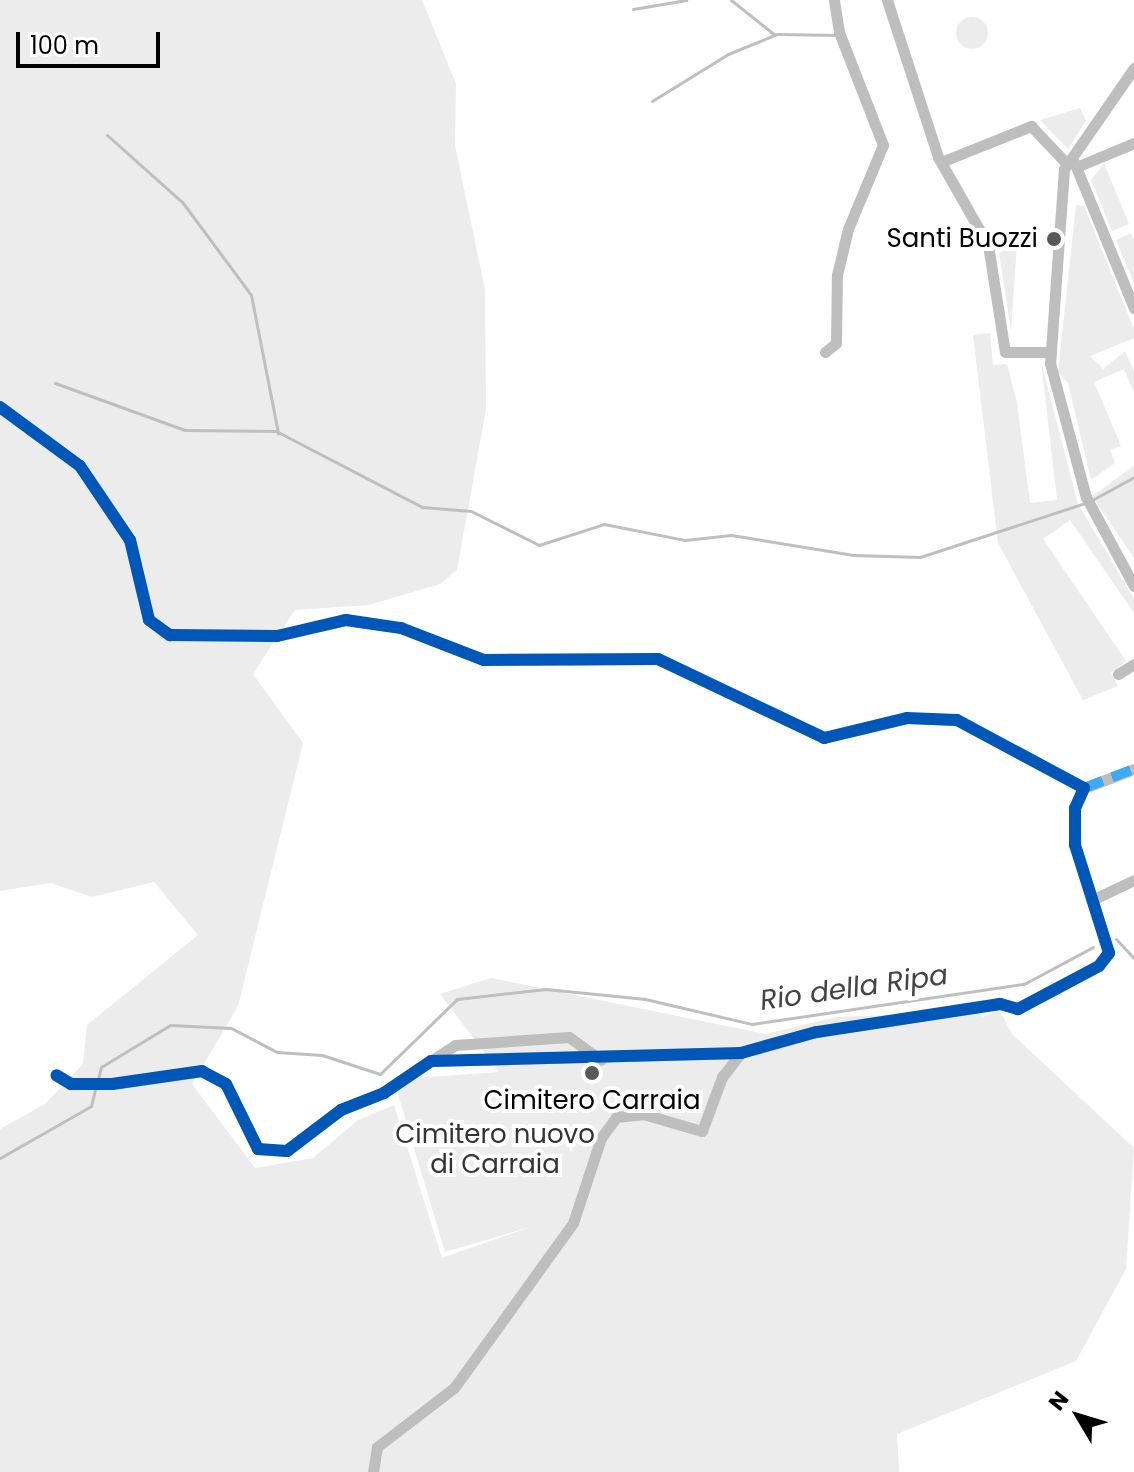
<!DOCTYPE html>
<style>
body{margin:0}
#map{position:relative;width:1134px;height:1472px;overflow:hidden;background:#fff;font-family:Poppins,sans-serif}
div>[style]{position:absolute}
.green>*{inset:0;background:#ececec}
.round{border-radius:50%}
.stream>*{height:3px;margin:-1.5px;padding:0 1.5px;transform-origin:1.5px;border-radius:1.5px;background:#bfbfbf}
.street>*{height:11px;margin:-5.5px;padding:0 5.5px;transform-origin:5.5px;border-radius:5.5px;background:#bebebe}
.quiet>*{height:10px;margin-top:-5px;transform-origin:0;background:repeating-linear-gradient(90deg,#3fa9f5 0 20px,transparent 0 30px)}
.cycleway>*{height:12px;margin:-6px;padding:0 6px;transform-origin:6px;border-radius:6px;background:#0057b8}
.dots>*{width:22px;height:22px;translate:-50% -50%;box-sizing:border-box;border:4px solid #fff;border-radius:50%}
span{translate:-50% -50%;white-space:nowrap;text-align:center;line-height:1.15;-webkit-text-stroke:8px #fff;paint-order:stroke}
.poi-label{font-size:26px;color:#000}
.right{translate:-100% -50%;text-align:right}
.park-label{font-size:26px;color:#333}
.water-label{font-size:28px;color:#444;font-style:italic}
.north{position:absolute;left:1038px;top:1376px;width:80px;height:80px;-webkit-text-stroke:6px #fff;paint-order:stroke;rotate:308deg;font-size:22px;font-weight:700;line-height:32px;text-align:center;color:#000}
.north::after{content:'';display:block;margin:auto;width:28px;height:36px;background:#000;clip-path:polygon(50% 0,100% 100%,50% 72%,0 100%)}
.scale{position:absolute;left:16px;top:32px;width:144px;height:36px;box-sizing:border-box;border:4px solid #000;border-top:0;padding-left:10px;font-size:24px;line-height:28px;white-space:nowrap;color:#000;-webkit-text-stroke:6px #fff;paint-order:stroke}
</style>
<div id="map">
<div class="green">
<i style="clip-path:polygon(0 0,422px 0,456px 84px,455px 145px,485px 290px,486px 409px,457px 570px,440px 584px,369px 605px,295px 610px,253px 674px,303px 743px,238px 1006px,192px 1084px,255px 1168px,313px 1158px,358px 1120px,394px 1105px,442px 1258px,530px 1227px,445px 1252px,397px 1091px,414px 1078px,499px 1072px,440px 994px,491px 978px,766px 1034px,836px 1017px,918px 1014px,967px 1002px,983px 1017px,999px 1009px,1012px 1034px,1134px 1148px,1126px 1269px,1076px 1361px,897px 1434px,899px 1472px,0 1472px,0 1129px,45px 1104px,83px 1064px,87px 1025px,198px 935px,154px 882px,92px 897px,50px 883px,0 891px)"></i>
<i class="round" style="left:956px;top:17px;width:32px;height:32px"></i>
<i style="clip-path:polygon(1080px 108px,1086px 121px,1068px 149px,1040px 120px)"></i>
<i style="clip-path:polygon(1104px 163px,1129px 224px,1112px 231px,1091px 180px)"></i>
<i style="clip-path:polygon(1076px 205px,1084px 206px,1134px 329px,1134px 338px,1090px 356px,1103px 369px,1125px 351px,1134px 371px,1134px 393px,1124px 369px,1094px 382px,1121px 446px,1110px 450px,1115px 463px,1091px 480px,1068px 383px,1058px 372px)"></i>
<i style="clip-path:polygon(1131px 233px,1134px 240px,1134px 284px,1116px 240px)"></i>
<i style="clip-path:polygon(1017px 244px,1011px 330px,999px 253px)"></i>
<i style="clip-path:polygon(990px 333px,993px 365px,1007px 364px,1017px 403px,1030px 503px,1057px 500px,1041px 361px,1078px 504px,1134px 599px,1134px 613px,1070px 520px,1043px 539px,1126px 661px,1111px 673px,1118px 686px,1083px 700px,998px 543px,973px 335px)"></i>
<i style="clip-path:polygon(1134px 466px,1134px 558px,1092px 496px)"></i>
</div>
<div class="stream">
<i style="left:731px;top:0;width:56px;rotate:38.5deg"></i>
<i style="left:633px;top:9px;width:54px;rotate:-9.6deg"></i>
<i style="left:652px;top:101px;width:89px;rotate:-31.7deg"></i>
<i style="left:728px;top:54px;width:53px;rotate:-22.2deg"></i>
<i style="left:777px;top:34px;width:61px;rotate:0.9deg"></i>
<i style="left:107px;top:135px;width:102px;rotate:41.8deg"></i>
<i style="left:183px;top:203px;width:114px;rotate:53.5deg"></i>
<i style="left:251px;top:295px;width:141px;rotate:78.9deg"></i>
<i style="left:55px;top:383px;width:138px;rotate:19.9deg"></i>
<i style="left:185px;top:430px;width:91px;rotate:0.6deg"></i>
<i style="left:276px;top:431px;width:165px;rotate:27.5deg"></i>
<i style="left:422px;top:507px;width:49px;rotate:4.7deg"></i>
<i style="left:471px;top:511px;width:76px;rotate:26.6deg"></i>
<i style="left:539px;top:545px;width:68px;rotate:-17.9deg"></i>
<i style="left:604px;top:524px;width:83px;rotate:11.2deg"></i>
<i style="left:685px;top:540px;width:46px;rotate:-6.2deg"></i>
<i style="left:731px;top:535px;width:124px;rotate:9.3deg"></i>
<i style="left:853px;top:555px;width:67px;rotate:1.7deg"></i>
<i style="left:920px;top:557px;width:174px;rotate:-18.1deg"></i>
<i style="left:1092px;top:500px;width:48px;rotate:-28.7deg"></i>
<i style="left:1116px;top:939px;width:26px;rotate:47deg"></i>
<i style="left:98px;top:1079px;width:12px;rotate:-76deg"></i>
<i style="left:101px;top:1067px;width:81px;rotate:-31.3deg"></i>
<i style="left:170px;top:1025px;width:61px;rotate:2.8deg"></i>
<i style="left:231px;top:1028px;width:52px;rotate:27.6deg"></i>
<i style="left:277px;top:1052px;width:45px;rotate:3.8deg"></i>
<i style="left:322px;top:1055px;width:61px;rotate:18.1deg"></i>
<i style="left:380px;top:1074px;width:107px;rotate:-44.2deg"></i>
<i style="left:457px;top:999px;width:90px;rotate:-6.4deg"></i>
<i style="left:546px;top:989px;width:100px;rotate:5.8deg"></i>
<i style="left:645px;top:999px;width:110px;rotate:13.2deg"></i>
<i style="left:752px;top:1024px;width:275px;rotate:-8.4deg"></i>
<i style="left:1024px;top:984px;width:78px;rotate:-28.2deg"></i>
<i style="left:0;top:1158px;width:105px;rotate:-29.7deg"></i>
<i style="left:91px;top:1106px;width:16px;rotate:-76deg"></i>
</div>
<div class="street">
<i style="left:887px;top:0;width:165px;rotate:72deg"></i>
<i style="left:938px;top:157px;width:101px;rotate:60.4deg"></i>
<i style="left:988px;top:245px;width:108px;rotate:81deg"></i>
<i style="left:1005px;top:352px;width:46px"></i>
<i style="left:1134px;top:68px;width:123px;rotate:124.7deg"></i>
<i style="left:1064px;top:169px;width:195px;rotate:94.1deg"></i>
<i style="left:1050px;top:363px;width:139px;rotate:75deg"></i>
<i style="left:1086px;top:497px;width:101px;rotate:61.7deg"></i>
<i style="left:946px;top:160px;width:92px;rotate:-21.8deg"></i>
<i style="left:1031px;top:126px;width:52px;rotate:46.5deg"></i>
<i style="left:1074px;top:162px;width:158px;rotate:67.7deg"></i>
<i style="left:1081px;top:165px;width:57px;rotate:-22.5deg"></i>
<i style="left:825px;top:352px;width:14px;rotate:-39deg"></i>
<i style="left:836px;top:343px;width:68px;rotate:-89.2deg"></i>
<i style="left:837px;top:275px;width:47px;rotate:-76.6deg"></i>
<i style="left:848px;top:229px;width:91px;rotate:-67.4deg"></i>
<i style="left:883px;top:145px;width:121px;rotate:-111.3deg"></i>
<i style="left:839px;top:32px;width:32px;rotate:-99deg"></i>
<i style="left:0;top:407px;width:99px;rotate:36.4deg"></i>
<i style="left:80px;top:466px;width:89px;rotate:56deg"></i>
<i style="left:130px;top:540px;width:82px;rotate:76.6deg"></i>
<i style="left:149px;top:620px;width:26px;rotate:36deg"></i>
<i style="left:170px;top:635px;width:107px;rotate:0.5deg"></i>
<i style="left:277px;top:636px;width:71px;rotate:-13.1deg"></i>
<i style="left:346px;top:620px;width:56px;rotate:8.3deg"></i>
<i style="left:401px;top:628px;width:89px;rotate:21.1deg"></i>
<i style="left:484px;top:660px;width:174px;rotate:-0.3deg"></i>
<i style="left:658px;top:659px;width:184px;rotate:25.4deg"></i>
<i style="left:824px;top:738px;width:85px;rotate:-13.5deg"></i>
<i style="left:907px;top:718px;width:50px;rotate:2.3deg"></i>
<i style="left:957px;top:720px;width:144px;rotate:28.2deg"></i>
<i style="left:1118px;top:674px;width:19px;rotate:-32deg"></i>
<i style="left:1084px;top:788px;width:53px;rotate:-20.8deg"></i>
<i style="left:1094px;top:899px;width:44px;rotate:-25.4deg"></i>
<i style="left:432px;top:1060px;width:27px;rotate:-33deg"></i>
<i style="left:455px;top:1045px;width:114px;rotate:-4deg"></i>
<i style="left:569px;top:1037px;width:39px;rotate:36deg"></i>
<i style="left:56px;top:1075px;width:17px;rotate:31deg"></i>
<i style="left:71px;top:1084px;width:41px"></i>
<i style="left:112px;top:1084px;width:91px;rotate:-8.2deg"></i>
<i style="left:202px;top:1071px;width:27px;rotate:28deg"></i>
<i style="left:226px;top:1084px;width:72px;rotate:63.8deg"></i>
<i style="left:258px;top:1149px;width:29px;rotate:4deg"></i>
<i style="left:287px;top:1151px;width:68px;rotate:-37.2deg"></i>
<i style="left:341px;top:1110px;width:46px;rotate:-21.6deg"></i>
<i style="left:384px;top:1093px;width:57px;rotate:-34.2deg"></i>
<i style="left:431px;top:1061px;width:310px;rotate:-1.5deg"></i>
<i style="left:741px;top:1053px;width:78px;rotate:-15.6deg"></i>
<i style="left:816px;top:1032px;width:186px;rotate:-8.7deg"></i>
<i style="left:1000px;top:1004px;width:19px;rotate:16deg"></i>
<i style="left:1018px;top:1009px;width:92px;rotate:-28deg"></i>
<i style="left:1099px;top:966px;width:16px;rotate:-52deg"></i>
<i style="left:1109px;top:953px;width:113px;rotate:-107.5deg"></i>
<i style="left:1075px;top:845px;width:37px;rotate:-90deg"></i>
<i style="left:1075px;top:808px;width:22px;rotate:-66deg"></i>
<i style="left:373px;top:1472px;width:25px;rotate:-81deg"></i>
<i style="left:377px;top:1447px;width:97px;rotate:-37.5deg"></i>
<i style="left:454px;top:1388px;width:203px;rotate:-54.2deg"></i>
<i style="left:573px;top:1223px;width:89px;rotate:-71.8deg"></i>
<i style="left:601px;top:1138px;width:26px;rotate:-54deg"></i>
<i style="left:616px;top:1117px;width:27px;rotate:-6deg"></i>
<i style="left:643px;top:1114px;width:61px;rotate:16.1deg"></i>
<i style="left:702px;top:1131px;width:58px;rotate:-69.7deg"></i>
<i style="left:722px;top:1077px;width:31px;rotate:-52deg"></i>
</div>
<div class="quiet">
<i style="left:1084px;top:788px;width:53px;rotate:-20.8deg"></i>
</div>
<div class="cycleway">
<i style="left:0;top:407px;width:99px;rotate:36.4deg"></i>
<i style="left:80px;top:466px;width:89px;rotate:56deg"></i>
<i style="left:130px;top:540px;width:82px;rotate:76.6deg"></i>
<i style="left:149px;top:620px;width:26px;rotate:36deg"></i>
<i style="left:170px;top:635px;width:107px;rotate:0.5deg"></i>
<i style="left:277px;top:636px;width:71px;rotate:-13.1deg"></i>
<i style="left:346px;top:620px;width:56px;rotate:8.3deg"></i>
<i style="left:401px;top:628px;width:89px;rotate:21.1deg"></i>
<i style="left:484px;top:660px;width:174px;rotate:-0.3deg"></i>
<i style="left:658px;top:659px;width:184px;rotate:25.4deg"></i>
<i style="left:824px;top:738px;width:85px;rotate:-13.5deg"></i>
<i style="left:907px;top:718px;width:50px;rotate:2.3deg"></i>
<i style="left:957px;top:720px;width:144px;rotate:28.2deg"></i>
<i style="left:1084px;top:788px;width:22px;rotate:114deg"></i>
<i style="left:1075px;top:808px;width:37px;rotate:90deg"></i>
<i style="left:1075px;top:845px;width:113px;rotate:72.5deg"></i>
<i style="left:1109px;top:953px;width:16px;rotate:128deg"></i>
<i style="left:1099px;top:966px;width:92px;rotate:152deg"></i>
<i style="left:1018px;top:1009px;width:19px;rotate:-164deg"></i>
<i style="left:1000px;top:1004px;width:186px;rotate:171.3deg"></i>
<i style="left:816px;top:1032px;width:78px;rotate:164.4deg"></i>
<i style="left:741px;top:1053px;width:310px;rotate:178.5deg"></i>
<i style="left:431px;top:1061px;width:57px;rotate:145.8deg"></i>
<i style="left:384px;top:1093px;width:46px;rotate:158.4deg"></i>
<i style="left:341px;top:1110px;width:68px;rotate:142.8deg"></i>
<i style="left:287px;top:1151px;width:29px;rotate:-176deg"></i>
<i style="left:258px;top:1149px;width:72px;rotate:-116.2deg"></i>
<i style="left:226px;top:1084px;width:27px;rotate:-152deg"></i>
<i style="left:202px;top:1071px;width:91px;rotate:171.8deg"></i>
<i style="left:112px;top:1084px;width:41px;rotate:180deg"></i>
<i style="left:71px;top:1084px;width:17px;rotate:-149deg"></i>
</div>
<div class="dots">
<i style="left:1054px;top:239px;background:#595959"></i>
<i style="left:592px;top:1073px;background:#595959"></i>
</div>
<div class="poi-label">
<span class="right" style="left:1038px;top:239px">Santi Buozzi</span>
<span style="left:592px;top:1101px">Cimitero Carraia</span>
</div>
<div class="park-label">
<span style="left:495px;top:1150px">Cimitero nuovo<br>di Carraia</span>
</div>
<div class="water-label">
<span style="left:854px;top:988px;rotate:-8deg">Rio della Ripa</span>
</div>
<div class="north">N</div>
<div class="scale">100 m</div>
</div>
